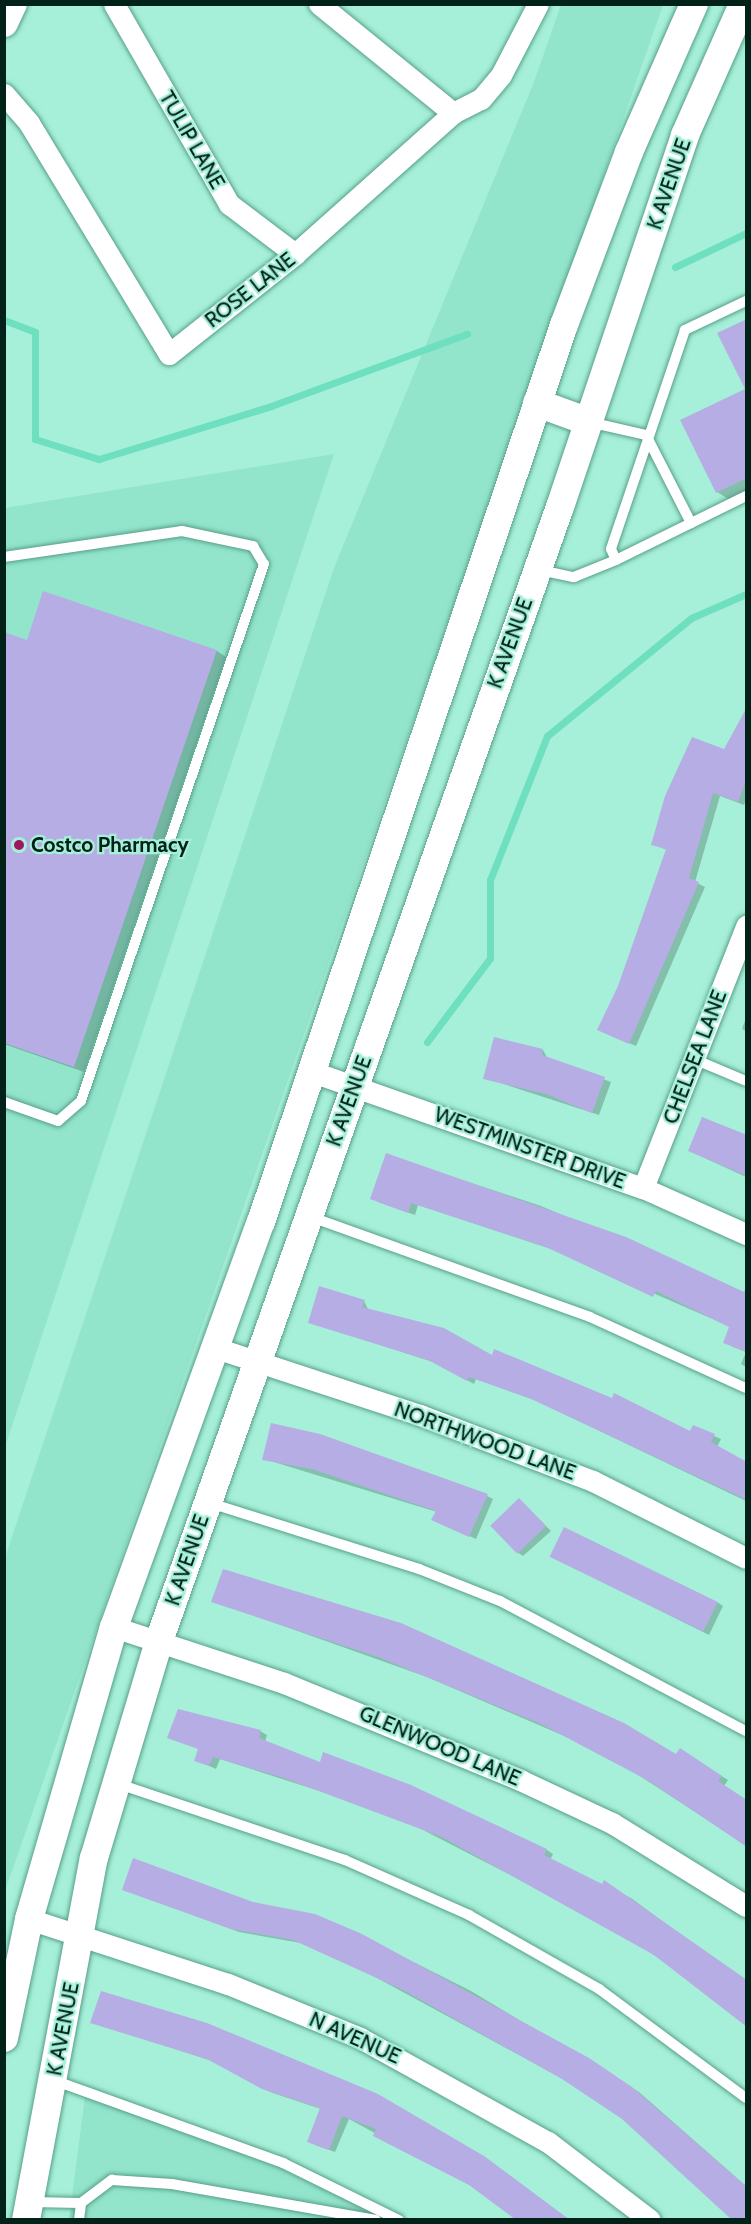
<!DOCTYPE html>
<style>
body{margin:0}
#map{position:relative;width:751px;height:2224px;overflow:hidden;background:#a6efd8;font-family:Cabin,sans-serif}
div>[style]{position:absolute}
.built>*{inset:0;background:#92e4cb}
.shadow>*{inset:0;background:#0003}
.stream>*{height:7px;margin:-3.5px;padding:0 3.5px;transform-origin:3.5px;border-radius:3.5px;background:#6edfbf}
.building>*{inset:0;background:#b7ade5;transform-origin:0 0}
.roads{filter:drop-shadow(0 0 2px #579f8a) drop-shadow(0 0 2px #579f8a)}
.service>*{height:10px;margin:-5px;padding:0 5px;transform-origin:5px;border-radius:5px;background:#fff}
.minor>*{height:21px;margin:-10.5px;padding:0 10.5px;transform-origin:10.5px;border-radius:10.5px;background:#fff}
.secondary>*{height:28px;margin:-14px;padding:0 14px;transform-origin:14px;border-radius:14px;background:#fff}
.dots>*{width:16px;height:16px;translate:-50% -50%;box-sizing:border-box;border:3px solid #a6efd8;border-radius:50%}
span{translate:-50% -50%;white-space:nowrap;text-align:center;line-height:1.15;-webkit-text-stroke:4.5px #a6efd8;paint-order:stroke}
.street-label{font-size:21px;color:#022119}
.poi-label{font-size:21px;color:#022119;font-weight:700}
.left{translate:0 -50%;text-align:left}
.frame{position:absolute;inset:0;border:6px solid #022119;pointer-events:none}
</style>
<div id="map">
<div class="built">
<i style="clip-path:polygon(561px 5px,663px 5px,5px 1891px,5px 1558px,334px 568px,534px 82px)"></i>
<i style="clip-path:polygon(334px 454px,5px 1447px,5px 508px)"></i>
<i style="clip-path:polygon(86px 2089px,348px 2193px,389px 2220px,69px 2220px)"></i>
</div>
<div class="shadow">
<i style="clip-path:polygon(746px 389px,746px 491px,730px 500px,717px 492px)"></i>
<i style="clip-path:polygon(4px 633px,28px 641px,217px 651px,226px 657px,84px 1072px,4px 1044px)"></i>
<i style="clip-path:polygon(746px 710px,746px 799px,744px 805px,720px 796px,695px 882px,705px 887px,636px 1046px,605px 1033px,667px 850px,653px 844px,725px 751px)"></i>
<i style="clip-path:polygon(746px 1018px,746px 1031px,742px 1029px)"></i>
<i style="clip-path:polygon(543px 1050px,548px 1059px,611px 1082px,599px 1115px,485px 1078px)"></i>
<i style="clip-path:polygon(746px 1136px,746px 1177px,696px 1154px)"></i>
<i style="clip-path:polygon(387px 1155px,541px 1206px,746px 1293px,746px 1367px,741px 1364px,746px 1352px,731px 1346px,731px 1327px,554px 1250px,418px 1205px,415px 1215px,378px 1202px)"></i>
<i style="clip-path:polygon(364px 1301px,369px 1311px,691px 1433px,694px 1426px,714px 1436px,721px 1439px,717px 1447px,746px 1464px,746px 1501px,537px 1401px,476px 1379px,474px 1384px,436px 1363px,309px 1322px)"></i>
<i style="clip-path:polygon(264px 1459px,487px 1496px,493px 1499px,476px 1539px,440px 1523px,437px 1512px)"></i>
<i style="clip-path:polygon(520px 1500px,551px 1531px,523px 1556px,517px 1552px)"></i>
<i style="clip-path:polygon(558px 1560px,717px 1602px,723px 1606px,709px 1635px)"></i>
<i style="clip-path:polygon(213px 1601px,677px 1756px,687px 1754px,728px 1780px,724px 1786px,746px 1845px,606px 1754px,427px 1677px)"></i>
<i style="clip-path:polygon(260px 1731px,267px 1735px,265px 1742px,321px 1764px,410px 1786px,547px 1850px,553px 1854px,550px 1860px,631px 1898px,746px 1983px,714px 1996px,617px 1930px,394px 1815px,220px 1759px,216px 1769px,196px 1760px)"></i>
<i style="clip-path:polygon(123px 1889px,252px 1903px,362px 1936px,471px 1991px,639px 2092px,746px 2186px,746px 2220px,622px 2118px,565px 2080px,366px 1972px,301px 1943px,239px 1932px)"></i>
<i style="clip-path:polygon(92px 2022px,207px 2024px,472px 2186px,349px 2119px,335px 2152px,315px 2145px,321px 2109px,270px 2092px,215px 2062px)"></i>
</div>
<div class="stream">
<i style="left:675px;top:267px;width:79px;rotate:-25.6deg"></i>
<i style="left:4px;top:320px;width:33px;rotate:21deg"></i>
<i style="left:35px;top:332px;width:107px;rotate:90deg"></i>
<i style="left:35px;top:439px;width:67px;rotate:17.4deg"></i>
<i style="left:99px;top:459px;width:180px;rotate:-17.1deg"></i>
<i style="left:271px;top:406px;width:209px;rotate:-20.2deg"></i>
<i style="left:427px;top:1042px;width:105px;rotate:-53.1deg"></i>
<i style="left:490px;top:958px;width:78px;rotate:-90deg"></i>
<i style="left:490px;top:880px;width:155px;rotate:-68.4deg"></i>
<i style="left:547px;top:736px;width:186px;rotate:-39.3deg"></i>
<i style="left:691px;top:618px;width:60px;rotate:-23.6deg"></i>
</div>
<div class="building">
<i style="clip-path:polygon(747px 319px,747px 478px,716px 493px,680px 420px,745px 389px,717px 333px)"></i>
<i style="clip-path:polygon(43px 591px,217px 650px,74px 1067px,4px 1043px,4px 632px,27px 640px)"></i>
<i style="clip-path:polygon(747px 707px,747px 778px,738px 802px,713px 793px,689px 878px,699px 882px,629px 1044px,597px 1030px,618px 986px,666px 849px,651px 845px,665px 796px,692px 737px,724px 749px)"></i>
<i style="clip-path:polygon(494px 1037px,543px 1049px,542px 1055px,605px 1077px,592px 1113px,546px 1094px,483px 1079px)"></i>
<i style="clip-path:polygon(702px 1117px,747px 1135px,747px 1176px,688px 1151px)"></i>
<i style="clip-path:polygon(386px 1153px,626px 1237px,744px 1292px,747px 1286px,747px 1352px,723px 1343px,729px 1327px,656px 1291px,653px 1297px,546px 1247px,411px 1203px,408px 1213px,370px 1199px)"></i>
<i style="clip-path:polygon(319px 1286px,365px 1300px,362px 1307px,444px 1328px,492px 1355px,494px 1349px,612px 1398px,614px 1393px,690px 1431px,693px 1425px,715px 1434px,711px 1442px,747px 1462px,747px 1500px,529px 1398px,469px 1377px,467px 1381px,428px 1360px,308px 1323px)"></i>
<i style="clip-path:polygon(271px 1423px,320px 1434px,488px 1494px,469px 1537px,431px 1520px,436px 1511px,312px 1469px,262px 1460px)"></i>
<i style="left:519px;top:1498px;width:39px;height:40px;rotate:46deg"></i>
<i style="left:564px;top:1527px;width:171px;height:33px;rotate:26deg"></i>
<i style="clip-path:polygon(223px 1569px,401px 1623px,624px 1723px,676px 1754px,680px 1748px,722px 1776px,718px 1781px,747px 1800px,747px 1847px,649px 1781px,541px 1724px,378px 1657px,211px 1602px)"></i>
<i style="clip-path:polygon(178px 1709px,261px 1730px,259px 1738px,320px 1762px,323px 1752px,411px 1785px,547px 1849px,544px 1855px,602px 1884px,604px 1880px,747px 1980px,747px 2027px,654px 1955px,442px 1837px,284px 1778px,213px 1757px,209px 1766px,194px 1761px,198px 1749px,167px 1738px)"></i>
<i style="clip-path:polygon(133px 1858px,253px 1902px,315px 1914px,362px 1934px,589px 2058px,632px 2087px,747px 2187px,747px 2220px,732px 2220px,622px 2119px,562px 2079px,403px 1990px,293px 1940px,231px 1929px,122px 1890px)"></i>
<i style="clip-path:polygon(101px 1991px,207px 2023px,378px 2094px,484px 2156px,570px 2220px,516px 2220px,469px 2185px,373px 2136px,376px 2129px,342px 2116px,329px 2150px,307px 2142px,320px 2108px,262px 2089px,207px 2059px,90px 2023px)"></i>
</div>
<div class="roads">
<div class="service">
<i style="left:746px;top:301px;width:68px;rotate:154.6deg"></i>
<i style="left:685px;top:330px;width:231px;rotate:108.7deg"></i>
<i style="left:611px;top:549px;width:12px;rotate:66deg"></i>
<i style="left:616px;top:560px;width:145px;rotate:-26.2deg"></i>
<i style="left:589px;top:422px;width:58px;rotate:12.8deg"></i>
<i style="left:646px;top:435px;width:99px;rotate:62.9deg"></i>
<i style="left:4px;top:557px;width:180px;rotate:-8.3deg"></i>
<i style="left:182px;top:531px;width:73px;rotate:11.9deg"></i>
<i style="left:253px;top:546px;width:21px;rotate:59deg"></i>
<i style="left:264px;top:564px;width:567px;rotate:108.82deg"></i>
<i style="left:81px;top:1101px;width:30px;rotate:139deg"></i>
<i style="left:58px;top:1121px;width:57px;rotate:-160.6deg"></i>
<i style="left:540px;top:570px;width:35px;rotate:12deg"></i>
<i style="left:574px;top:577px;width:45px;rotate:-22deg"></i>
<i style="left:694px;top:1059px;width:56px;rotate:22.9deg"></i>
<i style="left:311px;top:1217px;width:296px;rotate:19.7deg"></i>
<i style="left:590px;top:1317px;width:171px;rotate:24.5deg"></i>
<i style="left:210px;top:1503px;width:219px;rotate:17.5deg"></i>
<i style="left:419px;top:1569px;width:87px;rotate:21.6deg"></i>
<i style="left:500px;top:1601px;width:278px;rotate:27.9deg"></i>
<i style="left:119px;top:1784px;width:238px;rotate:18.6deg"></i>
<i style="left:345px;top:1860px;width:136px;rotate:23.9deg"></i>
<i style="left:469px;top:1915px;width:150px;rotate:29.6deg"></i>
<i style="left:599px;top:1989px;width:183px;rotate:36.6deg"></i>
<i style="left:53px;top:2080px;width:245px;rotate:19.8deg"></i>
<i style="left:283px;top:2163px;width:129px;rotate:26.2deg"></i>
<i style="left:31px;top:2202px;width:50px;rotate:1.1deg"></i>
<i style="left:81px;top:2203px;width:39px;rotate:-37deg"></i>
<i style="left:112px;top:2180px;width:60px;rotate:3.8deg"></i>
<i style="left:172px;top:2184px;width:207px;rotate:10deg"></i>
<i style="left:79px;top:2220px;width:17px;rotate:-83deg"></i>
</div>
<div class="minor">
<i style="left:114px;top:4px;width:231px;rotate:60.1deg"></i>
<i style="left:229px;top:204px;width:83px;rotate:37.1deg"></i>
<i style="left:319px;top:4px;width:173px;rotate:39.1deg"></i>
<i style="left:4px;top:94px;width:38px;rotate:49deg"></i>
<i style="left:29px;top:123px;width:270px;rotate:58.8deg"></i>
<i style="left:169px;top:354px;width:161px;rotate:-38.4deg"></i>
<i style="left:295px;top:254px;width:212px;rotate:-41.7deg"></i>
<i style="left:453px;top:113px;width:31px;rotate:-27deg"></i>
<i style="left:481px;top:99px;width:31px;rotate:-50deg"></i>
<i style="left:501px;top:75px;width:80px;rotate:-62.5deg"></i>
<i style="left:310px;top:1071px;width:353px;rotate:19.4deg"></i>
<i style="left:643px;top:1188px;width:113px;rotate:24.1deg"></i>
<i style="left:643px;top:1188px;width:282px;rotate:-68.5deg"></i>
<i style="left:213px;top:1347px;width:218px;rotate:18.2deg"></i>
<i style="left:420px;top:1415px;width:185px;rotate:20.9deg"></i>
<i style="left:593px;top:1481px;width:171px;rotate:26.7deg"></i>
<i style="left:114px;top:1627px;width:179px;rotate:18.2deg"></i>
<i style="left:284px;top:1683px;width:255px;rotate:22.3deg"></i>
<i style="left:520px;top:1780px;width:102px;rotate:25.1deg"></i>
<i style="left:612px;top:1823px;width:158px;rotate:31.8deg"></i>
<i style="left:29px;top:1919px;width:209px;rotate:18.1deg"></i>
<i style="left:228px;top:1984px;width:143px;rotate:22.2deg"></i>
<i style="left:360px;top:2038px;width:215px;rotate:29deg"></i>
<i style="left:548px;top:2142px;width:128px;rotate:37.4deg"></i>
</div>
<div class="secondary">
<i style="left:4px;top:23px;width:21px;rotate:-65deg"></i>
<i style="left:537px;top:403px;width:55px;rotate:20.1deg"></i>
<i style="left:4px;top:2038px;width:122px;rotate:-78.1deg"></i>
<i style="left:29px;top:1919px;width:304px;rotate:-73.8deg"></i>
<i style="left:114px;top:1627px;width:431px;rotate:-70.1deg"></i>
<i style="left:261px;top:1222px;width:947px;rotate:-71.34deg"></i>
<i style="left:564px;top:325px;width:185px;rotate:-69.4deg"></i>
<i style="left:629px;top:152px;width:162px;rotate:-66.3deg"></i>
<i style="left:26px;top:2220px;width:368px;rotate:-79.4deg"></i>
<i style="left:94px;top:1858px;width:227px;rotate:-73.3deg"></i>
<i style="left:159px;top:1641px;width:1203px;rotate:-70.53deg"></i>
<i style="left:560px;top:507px;width:392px;rotate:-71.4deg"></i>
<i style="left:685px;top:135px;width:143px;rotate:-66.1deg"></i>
</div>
</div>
<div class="dots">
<i style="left:19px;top:845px;background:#9f1663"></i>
</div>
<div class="street-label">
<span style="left:192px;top:140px;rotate:60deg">TULIP LANE</span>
<span style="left:669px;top:184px;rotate:-71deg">K AVENUE</span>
<span style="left:250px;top:290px;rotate:-38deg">ROSE LANE</span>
<span style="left:510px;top:643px;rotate:-70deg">K AVENUE</span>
<span style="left:695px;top:1057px;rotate:-69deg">CHELSEA LANE</span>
<span style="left:349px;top:1101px;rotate:-70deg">K AVENUE</span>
<span style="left:530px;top:1148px;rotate:20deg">WESTMINSTER DRIVE</span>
<span style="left:485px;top:1441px;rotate:20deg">NORTHWOOD LANE</span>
<span style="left:187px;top:1560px;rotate:-71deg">K AVENUE</span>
<span style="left:440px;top:1746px;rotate:23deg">GLENWOOD LANE</span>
<span style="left:63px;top:2029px;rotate:-79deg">K AVENUE</span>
<span style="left:355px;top:2038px;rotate:24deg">N AVENUE</span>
</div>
<div class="poi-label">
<span class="left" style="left:31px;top:845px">Costco Pharmacy</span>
</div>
<div class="frame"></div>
</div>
